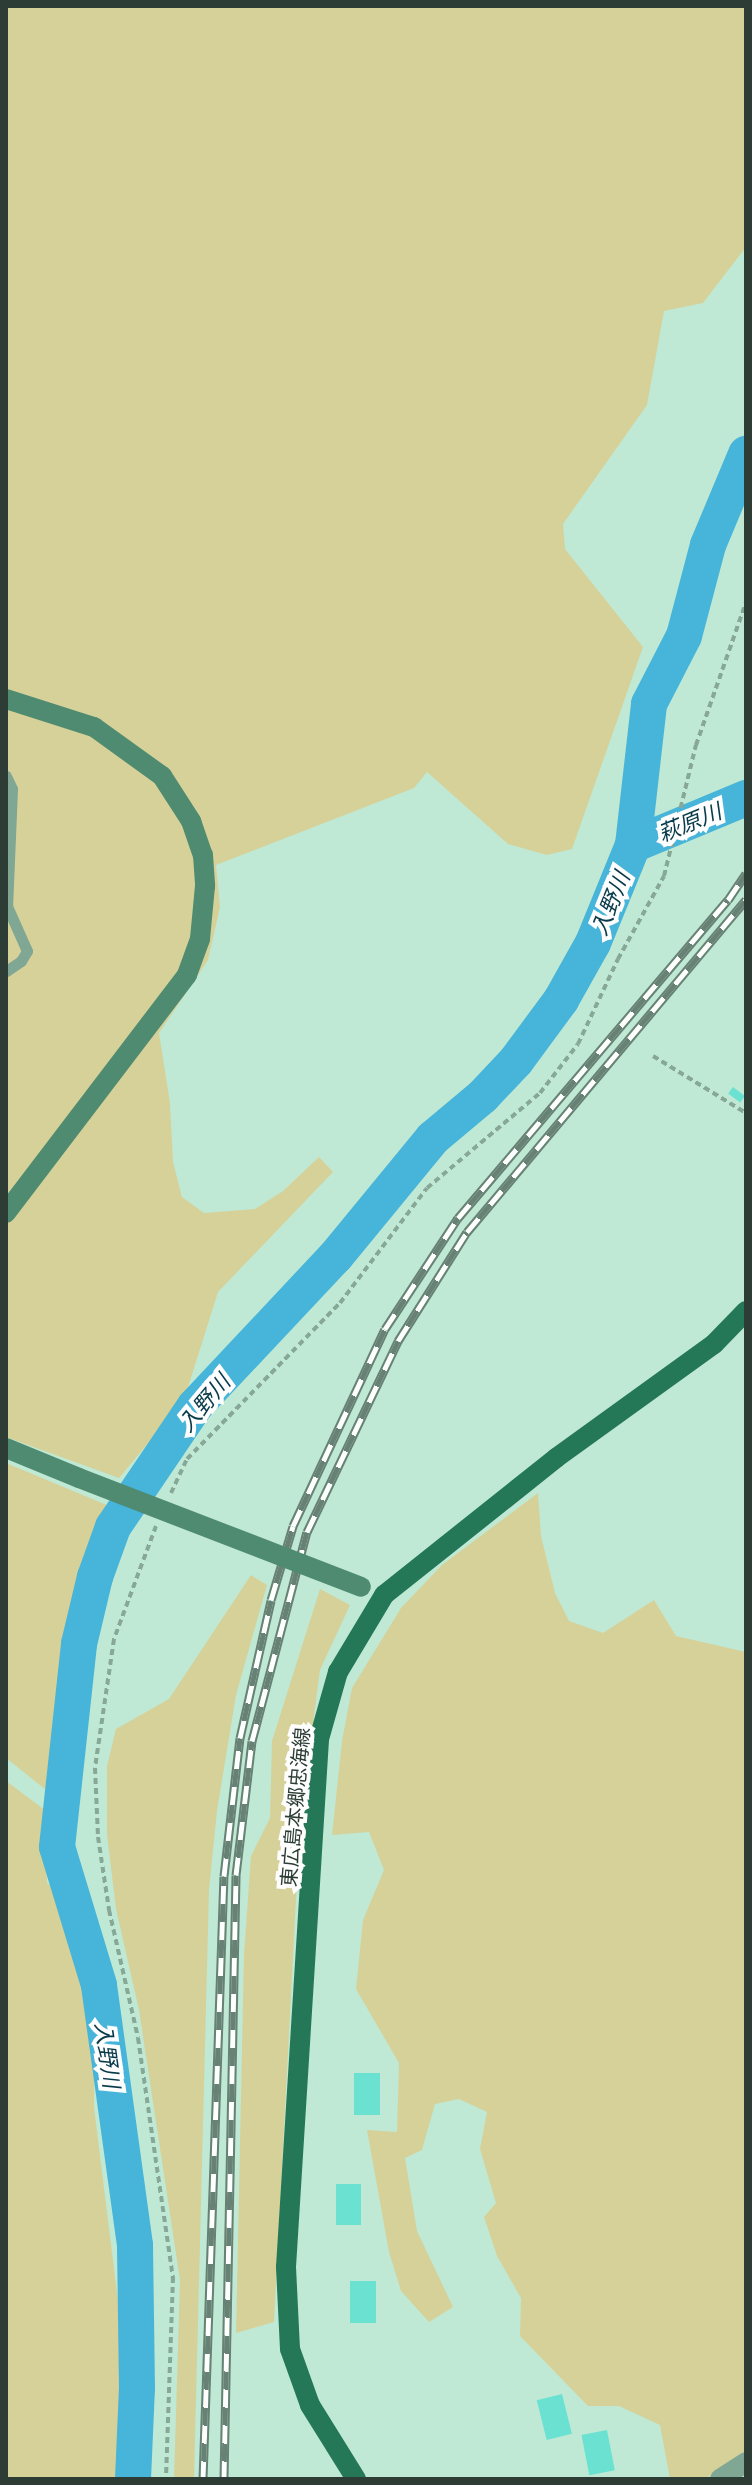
<!DOCTYPE html>
<meta charset="utf-8">
<style>
body{margin:0}
#map{position:relative;width:752px;height:2485px;overflow:hidden;background:#bfe9d4;font-family:Georgia,"Noto Sans JP",serif}
div>[style]{position:absolute}
.green>*{inset:0;background:#d6d199}
.river>*{height:36px;margin:-18px;padding:0 18px;transform-origin:18px;border-radius:18px;background:#47b4d9}
.building>*{inset:0;background:#6ae1d1;transform-origin:0 0}
.path>*{height:4px;margin-top:-2px;transform-origin:0;background:repeating-linear-gradient(90deg,#87a797 0 6px,transparent 0 10px)}
.lane>*{height:11px;margin:-5.5px;padding:0 5.5px;transform-origin:5.5px;border-radius:5.5px;background:#80a694}
.street>*{height:20px;margin:-10px;padding:0 10px;transform-origin:10px;border-radius:10px;background:#80a694}
.secondary>*{height:20px;margin:-10px;padding:0 10px;transform-origin:10px;border-radius:10px;background:#4f8b70}
.primary>*{height:20px;margin:-10px;padding:0 10px;transform-origin:10px;border-radius:10px;background:#247757}
.rail>*{height:9px;margin-top:-4.5px;transform-origin:0;background:repeating-linear-gradient(90deg,#fefefe 0 18px,#678174 0 36px);box-sizing:border-box;border-block:2px solid #678174}
.secondary-bridge>*{height:20px;margin:-10px;padding:0 10px;transform-origin:10px;border-radius:10px;background:#4f8b70}
span{translate:-50% -50%;white-space:nowrap;text-align:center;line-height:1.15;-webkit-text-stroke:8px #fefefe;paint-order:stroke}
.street-label{font-size:20px;color:#2d3d35}
.water-label{font-size:22px;color:#083b4a;font-style:italic}
.frame{position:absolute;inset:0;border:8px solid #2d3d35;pointer-events:none}
</style>
<div id="map">
<div class="green">
<i style="clip-path:polygon(6px 6px,746px 6px,746px 247px,703px 303px,664px 311px,647px 405px,563px 524px,565px 549px,643px 647px,572px 849px,547px 855px,508px 844px,427px 772px,414px 788px,216px 865px,220px 907px,208px 960px,159px 1033px,170px 1103px,173px 1162px,182px 1197px,204px 1213px,255px 1209px,283px 1191px,319px 1157px,333px 1172px,218px 1292px,184px 1400px,119px 1478px,6px 1437px)"></i>
<i style="clip-path:polygon(6px 1463px,114px 1508px,74px 1603px,50px 1793px,6px 1758px)"></i>
<i style="clip-path:polygon(538px 1493px,541px 1536px,555px 1593px,569px 1621px,603px 1633px,654px 1600px,676px 1636px,746px 1652px,746px 2451px,705px 2479px,670px 2479px,660px 2425px,619px 2406px,588px 2406px,520px 2336px,521px 2298px,497px 2256px,484px 2217px,496px 2203px,480px 2149px,487px 2112px,459px 2099px,435px 2104px,422px 2150px,405px 2158px,417px 2231px,453px 2307px,429px 2322px,401px 2291px,389px 2252px,367px 2130px,397px 2132px,399px 2063px,356px 1989px,363px 1920px,384px 1870px,369px 1832px,332px 1835px,342px 1741px,352px 1688px,401px 1608px,442px 1565px)"></i>
<i style="clip-path:polygon(251px 1575px,267px 1585px,236px 1695px,217px 1811px,209px 1890px,194px 2479px,174px 2479px,180px 2280px,139px 2010px,116px 1909px,107px 1835px,107px 1766px,116px 1729px,169px 1699px)"></i>
<i style="clip-path:polygon(320px 1589px,350px 1605px,320px 1670px,300px 1822px,274px 2322px,236px 2333px,244px 1954px,251px 1856px,270px 1818px,272px 1741px)"></i>
<i style="clip-path:polygon(6px 1781px,45px 1810px,47px 1883px,68px 1899px,85px 1940px,95px 2004px,94px 2107px,120px 2317px,125px 2455px,122px 2479px,6px 2479px)"></i>
</div>
<div class="river">
<i style="left:633px;top:845px;width:122px;rotate:-22.6deg"></i>
<i style="left:133px;top:2479px;width:90px;rotate:-87.5deg"></i>
<i style="left:137px;top:2389px;width:144px;rotate:-90.8deg"></i>
<i style="left:135px;top:2245px;width:262px;rotate:-97.9deg"></i>
<i style="left:99px;top:1985px;width:144px;rotate:-106.9deg"></i>
<i style="left:57px;top:1847px;width:204px;rotate:-83.8deg"></i>
<i style="left:79px;top:1644px;width:69px;rotate:-76.6deg"></i>
<i style="left:95px;top:1577px;width:53px;rotate:-70.2deg"></i>
<i style="left:113px;top:1527px;width:146px;rotate:-55.9deg"></i>
<i style="left:195px;top:1406px;width:206px;rotate:-46.8deg"></i>
<i style="left:336px;top:1256px;width:153px;rotate:-50.6deg"></i>
<i style="left:433px;top:1138px;width:65px;rotate:-40deg"></i>
<i style="left:483px;top:1096px;width:48px;rotate:-46.7deg"></i>
<i style="left:516px;top:1061px;width:76px;rotate:-53.6deg"></i>
<i style="left:561px;top:1000px;width:65px;rotate:-60.7deg"></i>
<i style="left:593px;top:943px;width:106px;rotate:-67.8deg"></i>
<i style="left:633px;top:845px;width:142px;rotate:-83.5deg"></i>
<i style="left:649px;top:704px;width:76px;rotate:-62.8deg"></i>
<i style="left:684px;top:636px;width:94px;rotate:-75.2deg"></i>
<i style="left:708px;top:545px;width:99px;rotate:-67.3deg"></i>
</div>
<div class="building">
<i style="left:733px;top:1087px;width:15px;height:8px;rotate:37deg"></i>
<i style="left:354px;top:2073px;width:26px;height:42px"></i>
<i style="left:336px;top:2184px;width:25px;height:41px"></i>
<i style="left:350px;top:2281px;width:26px;height:42px"></i>
<i style="left:562px;top:2394px;width:41px;height:26px;rotate:76deg"></i>
<i style="left:607px;top:2430px;width:41px;height:26px;rotate:79deg"></i>
</div>
<div class="path">
<i style="left:653px;top:1056px;width:109px;rotate:31.5deg"></i>
<i style="left:171px;top:1493px;width:38px;rotate:-65deg"></i>
<i style="left:187px;top:1459px;width:219px;rotate:-45.6deg"></i>
<i style="left:340px;top:1303px;width:144px;rotate:-52.9deg"></i>
<i style="left:427px;top:1188px;width:148px;rotate:-40.1deg"></i>
<i style="left:540px;top:1093px;width:62px;rotate:-52.2deg"></i>
<i style="left:578px;top:1044px;width:94px;rotate:-64.8deg"></i>
<i style="left:618px;top:959px;width:95px;rotate:-61deg"></i>
<i style="left:664px;top:876px;width:135px;rotate:-76.3deg"></i>
<i style="left:696px;top:745px;width:151px;rotate:-70.7deg"></i>
<i style="left:156px;top:1526px;width:121px;rotate:110.4deg"></i>
<i style="left:114px;top:1639px;width:130px;rotate:98.4deg"></i>
<i style="left:95px;top:1768px;width:69px;rotate:87.5deg"></i>
<i style="left:98px;top:1837px;width:74px;rotate:81.4deg"></i>
<i style="left:109px;top:1910px;width:131px;rotate:77.2deg"></i>
<i style="left:138px;top:2038px;width:242px;rotate:81.7deg"></i>
<i style="left:173px;top:2277px;width:202px;rotate:92deg"></i>
</div>
<div class="lane">
<i style="left:6px;top:776px;width:14px;rotate:65deg"></i>
<i style="left:12px;top:789px;width:117px;rotate:92.4deg"></i>
<i style="left:7px;top:906px;width:49px;rotate:66deg"></i>
<i style="left:27px;top:951px;width:12px;rotate:121deg"></i>
<i style="left:21px;top:961px;width:18px;rotate:146deg"></i>
</div>
<div class="street">
<i style="left:720px;top:2479px;width:31px;rotate:-33deg"></i>
</div>
<div class="secondary">
<i style="left:6px;top:699px;width:92px;rotate:17.7deg"></i>
<i style="left:94px;top:727px;width:84px;rotate:35.8deg"></i>
<i style="left:162px;top:776px;width:54px;rotate:57.2deg"></i>
<i style="left:191px;top:821px;width:36px;rotate:71deg"></i>
<i style="left:203px;top:855px;width:31px;rotate:86deg"></i>
<i style="left:205px;top:886px;width:53px;rotate:95.4deg"></i>
<i style="left:200px;top:939px;width:38px;rotate:110deg"></i>
<i style="left:187px;top:975px;width:299px;rotate:127.3deg"></i>
<i style="left:6px;top:1448px;width:79px;rotate:22.3deg"></i>
</div>
<div class="primary">
<i style="left:356px;top:2479px;width:87px;rotate:-121.9deg"></i>
<i style="left:310px;top:2405px;width:59px;rotate:-109.7deg"></i>
<i style="left:290px;top:2349px;width:82px;rotate:-92.8deg"></i>
<i style="left:286px;top:2267px;width:529px;rotate:-86.42deg"></i>
<i style="left:319px;top:1739px;width:70px;rotate:-74.2deg"></i>
<i style="left:338px;top:1672px;width:90px;rotate:-59.1deg"></i>
<i style="left:384px;top:1595px;width:220px;rotate:-38.5deg"></i>
<i style="left:556px;top:1458px;width:195px;rotate:-35.8deg"></i>
<i style="left:714px;top:1344px;width:46px;rotate:-45.9deg"></i>
</div>
<div class="rail">
<i style="left:203px;top:2479px;width:603px;rotate:-88.01deg"></i>
<i style="left:224px;top:1876px;width:139px;rotate:-83.4deg"></i>
<i style="left:240px;top:1738px;width:141px;rotate:-77.3deg"></i>
<i style="left:271px;top:1600px;width:77px;rotate:-73.4deg"></i>
<i style="left:293px;top:1526px;width:217px;rotate:-65deg"></i>
<i style="left:385px;top:1329px;width:133px;rotate:-56.7deg"></i>
<i style="left:458px;top:1218px;width:417px;rotate:-49.7deg"></i>
<i style="left:728px;top:900px;width:32px;rotate:-56deg"></i>
<i style="left:224px;top:2479px;width:604px;rotate:-88.86deg"></i>
<i style="left:236px;top:1875px;width:135px;rotate:-83.2deg"></i>
<i style="left:252px;top:1741px;width:216px;rotate:-75.3deg"></i>
<i style="left:307px;top:1532px;width:212px;rotate:-64.5deg"></i>
<i style="left:398px;top:1341px;width:129px;rotate:-57.7deg"></i>
<i style="left:467px;top:1232px;width:434px;rotate:-50deg"></i>
</div>
<div class="secondary-bridge">
<i style="left:79px;top:1478px;width:302px;rotate:21.1deg"></i>
</div>
<div class="street-label">
<span style="left:294px;top:1807px;rotate:-85deg">東広島本郷忠海線</span>
</div>
<div class="water-label">
<span style="left:689px;top:821px;rotate:-22deg">萩原川</span>
<span style="left:609px;top:903px;rotate:-68deg">入野川</span>
<span style="left:203px;top:1402px;rotate:-50deg">入野川</span>
<span style="left:109px;top:2055px;rotate:82deg">入野川</span>
</div>
<div class="frame"></div>
</div>
